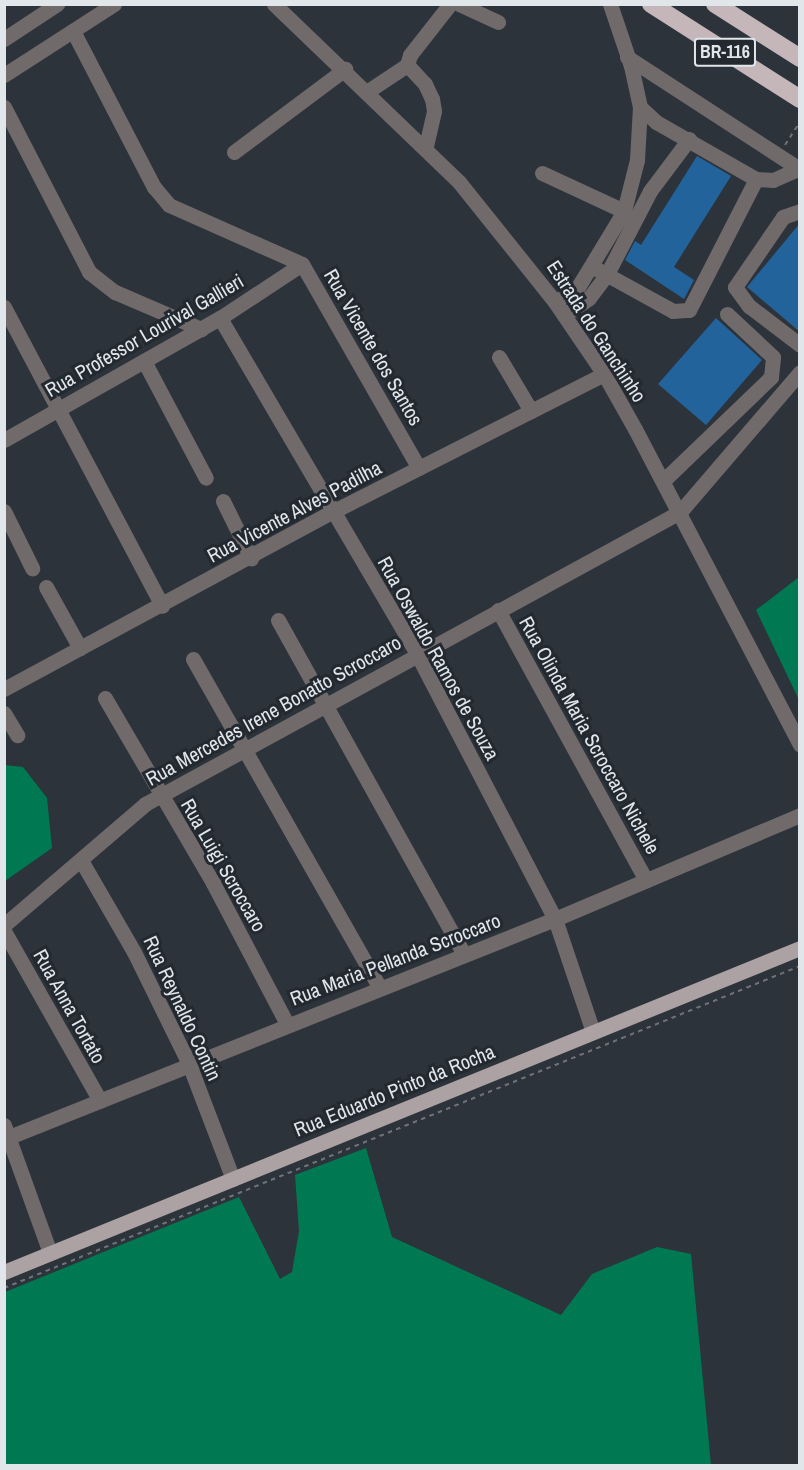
<!DOCTYPE html>
<style>
body{margin:0}
#map{position:relative;width:804px;height:1470px;overflow:hidden;background:#2c333a;font-family:"Archivo Narrow",sans-serif}
div>[style]{position:absolute}
.forest>*{inset:0;background:#007952}
.building>*{inset:0;background:#23639c}
.path>*{height:2px;margin-top:-1px;transform-origin:0;background:repeating-linear-gradient(90deg,#6c7278 0 4.5px,transparent 0 9px)}
.minor>*{height:15px;margin:-7.5px;padding:0 7.5px;transform-origin:7.5px;border-radius:7.5px;background:#706a6b}
.major>*{height:15px;margin:-7.5px;padding:0 7.5px;transform-origin:7.5px;border-radius:7.5px;background:#aca1a3}
.highway>*{height:18px;margin:-9px;padding:0 9px;transform-origin:9px;border-radius:9px;background:#c4b6b9}
span{translate:-50% -50%;white-space:nowrap;text-align:center;line-height:1.15;-webkit-text-stroke:6px #232930;paint-order:stroke}
.shield-label span{padding:2px 4px;background:#232930;border:2px solid;border-radius:4px;-webkit-text-stroke-width:0}
.shield-label{font-size:18px;color:#e1e6eb;font-weight:700}
.street-label{font-size:20px;color:#e1e6eb}
.frame{position:absolute;inset:0;border:6px solid #e1e6eb;pointer-events:none}
</style>
<div id="map">
<div class="forest">
<div style="clip-path:polygon(799px 577px,799px 700px,756px 610px)"></div>
<div style="clip-path:polygon(5px 765px,23px 767px,47px 798px,52px 848px,5px 881px)"></div>
<div style="clip-path:polygon(366px 1148px,392px 1237px,561px 1315px,592px 1274px,657px 1247px,691px 1254px,711px 1465px,5px 1465px,5px 1292px,239px 1197px,280px 1279px,292px 1272px,299px 1231px,295px 1175px)"></div>
</div>
<div class="building">
<div style="clip-path:polygon(697px 156px,731px 176px,674px 267px,694px 280px,684px 299px,625px 260px,635px 241px,641px 245px)"></div>
<div style="clip-path:polygon(800px 223px,800px 332px,747px 287px)"></div>
<div style="clip-path:polygon(716px 318px,762px 360px,706px 425px,658px 384px)"></div>
</div>
<div class="path">
<div style="left:785px;top:145px;width:27px;rotate:-57deg"></div>
<div style="left:4px;top:1288px;width:859px;rotate:-22.02deg"></div>
</div>
<div class="minor">
<div style="left:274px;top:4px;width:257px;rotate:43.9deg"></div>
<div style="left:459px;top:182px;width:154px;rotate:51.3deg"></div>
<div style="left:555px;top:302px;width:87px;rotate:55.8deg"></div>
<div style="left:604px;top:374px;width:63px;rotate:60.6deg"></div>
<div style="left:635px;top:429px;width:356px;rotate:62.4deg"></div>
<div style="left:459px;top:4px;width:43px;rotate:24.8deg"></div>
<div style="left:610px;top:4px;width:65px;rotate:71.3deg"></div>
<div style="left:631px;top:66px;width:42px;rotate:77.6deg"></div>
<div style="left:640px;top:107px;width:22px;rotate:43deg"></div>
<div style="left:656px;top:122px;width:115px;rotate:29.7deg"></div>
<div style="left:756px;top:179px;width:17px;rotate:3deg"></div>
<div style="left:773px;top:180px;width:30px;rotate:-24deg"></div>
<div style="left:73px;top:31px;width:176px;rotate:62.6deg"></div>
<div style="left:154px;top:187px;width:23px;rotate:50deg"></div>
<div style="left:169px;top:205px;width:145px;rotate:23.9deg"></div>
<div style="left:302px;top:264px;width:235px;rotate:60.2deg"></div>
<div style="left:4px;top:39px;width:64px;rotate:-33.4deg"></div>
<div style="left:627px;top:57px;width:204px;rotate:33deg"></div>
<div style="left:4px;top:75px;width:131px;rotate:-32.8deg"></div>
<div style="left:368px;top:91px;width:47px;rotate:-33.7deg"></div>
<div style="left:4px;top:107px;width:186px;rotate:62.7deg"></div>
<div style="left:89px;top:272px;width:33px;rotate:38deg"></div>
<div style="left:115px;top:292px;width:94px;rotate:23.3deg"></div>
<div style="left:426px;top:146px;width:36px;rotate:-77deg"></div>
<div style="left:434px;top:111px;width:12px;rotate:-99deg"></div>
<div style="left:432px;top:99px;width:17px;rotate:-115deg"></div>
<div style="left:425px;top:84px;width:26px;rotate:-133deg"></div>
<div style="left:407px;top:65px;width:10px;rotate:-73deg"></div>
<div style="left:410px;top:55px;width:65px;rotate:-51.9deg"></div>
<div style="left:234px;top:152px;width:139px;rotate:-36.8deg"></div>
<div style="left:542px;top:173px;width:90px;rotate:24.9deg"></div>
<div style="left:800px;top:211px;width:18px;rotate:161deg"></div>
<div style="left:783px;top:217px;width:85px;rotate:124.4deg"></div>
<div style="left:735px;top:287px;width:24px;rotate:54deg"></div>
<div style="left:749px;top:306px;width:64px;rotate:37.4deg"></div>
<div style="left:593px;top:267px;width:91px;rotate:28.8deg"></div>
<div style="left:673px;top:311px;width:16px;rotate:-4deg"></div>
<div style="left:689px;top:310px;width:147px;rotate:-62.9deg"></div>
<div style="left:555px;top:302px;width:27px;rotate:-33deg"></div>
<div style="left:578px;top:287px;width:89px;rotate:-58.8deg"></div>
<div style="left:624px;top:211px;width:53px;rotate:-75.7deg"></div>
<div style="left:637px;top:160px;width:53px;rotate:-86.8deg"></div>
<div style="left:4px;top:307px;width:338px;rotate:62.1deg"></div>
<div style="left:564px;top:315px;width:30px;rotate:-34deg"></div>
<div style="left:589px;top:298px;width:30px;rotate:-53deg"></div>
<div style="left:607px;top:274px;width:93px;rotate:-62.6deg"></div>
<div style="left:650px;top:191px;width:65px;rotate:-53.1deg"></div>
<div style="left:220px;top:318px;width:389px;rotate:59.6deg"></div>
<div style="left:417px;top:654px;width:299px;rotate:62.5deg"></div>
<div style="left:555px;top:919px;width:119px;rotate:71.4deg"></div>
<div style="left:499px;top:357px;width:63px;rotate:59.3deg"></div>
<div style="left:144px;top:361px;width:132px;rotate:62.1deg"></div>
<div style="left:4px;top:440px;width:248px;rotate:-29.5deg"></div>
<div style="left:220px;top:318px;width:98px;rotate:-33.4deg"></div>
<div style="left:663px;top:481px;width:150px;rotate:-43.9deg"></div>
<div style="left:771px;top:377px;width:20px;rotate:-84deg"></div>
<div style="left:773px;top:357px;width:63px;rotate:-136.9deg"></div>
<div style="left:223px;top:501px;width:64px;rotate:63.8deg"></div>
<div style="left:4px;top:511px;width:64px;rotate:63.8deg"></div>
<div style="left:46px;top:587px;width:70px;rotate:60.9deg"></div>
<div style="left:498px;top:610px;width:308px;rotate:61.3deg"></div>
<div style="left:278px;top:620px;width:382px;rotate:60.9deg"></div>
<div style="left:193px;top:659px;width:377px;rotate:60.4deg"></div>
<div style="left:4px;top:689px;width:373px;rotate:-28.4deg"></div>
<div style="left:332px;top:512px;width:305px;rotate:-26.9deg"></div>
<div style="left:105px;top:698px;width:214px;rotate:59.7deg"></div>
<div style="left:213px;top:883px;width:159px;rotate:62.3deg"></div>
<div style="left:4px;top:713px;width:26px;rotate:59deg"></div>
<div style="left:82px;top:862px;width:104px;rotate:60deg"></div>
<div style="left:134px;top:952px;width:125px;rotate:63.8deg"></div>
<div style="left:189px;top:1064px;width:123px;rotate:69.1deg"></div>
<div style="left:4px;top:925px;width:186px;rotate:-40.6deg"></div>
<div style="left:145px;top:804px;width:609px;rotate:-28.63deg"></div>
<div style="left:680px;top:512px;width:184px;rotate:-49.4deg"></div>
<div style="left:4px;top:931px;width:195px;rotate:60.5deg"></div>
<div style="left:4px;top:1125px;width:136px;rotate:70.2deg"></div>
<div style="left:4px;top:1139px;width:593px;rotate:-21.77deg"></div>
<div style="left:555px;top:919px;width:266px;rotate:-23deg"></div>
</div>
<div class="major">
<div style="left:4px;top:1272px;width:859px;rotate:-22.15deg"></div>
</div>
<div class="highway">
<div style="left:651px;top:4px;width:177px;rotate:32.5deg"></div>
<div style="left:715px;top:4px;width:101px;rotate:32.4deg"></div>
</div>
<div class="shield-label">
<span style="left:725px;top:52px">BR-116</span>
</div>
<div class="street-label">
<span style="left:597px;top:331px;rotate:57deg">Estrada do Ganchinho</span>
<span style="left:144px;top:335px;rotate:-30deg">Rua Professor Lourival Gallieri</span>
<span style="left:374px;top:347px;rotate:60deg">Rua Vicente dos Santos</span>
<span style="left:294px;top:511px;rotate:-28deg">Rua Vicente Alves Padilha</span>
<span style="left:439px;top:658px;rotate:61deg">Rua Oswaldo Ramos de Souza</span>
<span style="left:273px;top:710px;rotate:-29deg">Rua Mercedes Irene Bonatto Scroccaro</span>
<span style="left:590px;top:735px;rotate:61deg">Rua Olinda Maria Scroccaro Nichele</span>
<span style="left:224px;top:865px;rotate:60deg">Rua Luigi Scroccaro</span>
<span style="left:395px;top:959px;rotate:-21deg">Rua Maria Pellanda Scroccaro</span>
<span style="left:70px;top:1006px;rotate:61deg">Rua Anna Tortato</span>
<span style="left:183px;top:1008px;rotate:65deg">Rua Reynaldo Contin</span>
<span style="left:394px;top:1090px;rotate:-22deg">Rua Eduardo Pinto da Rocha</span>
</div>
<div class="frame"></div>
</div>
